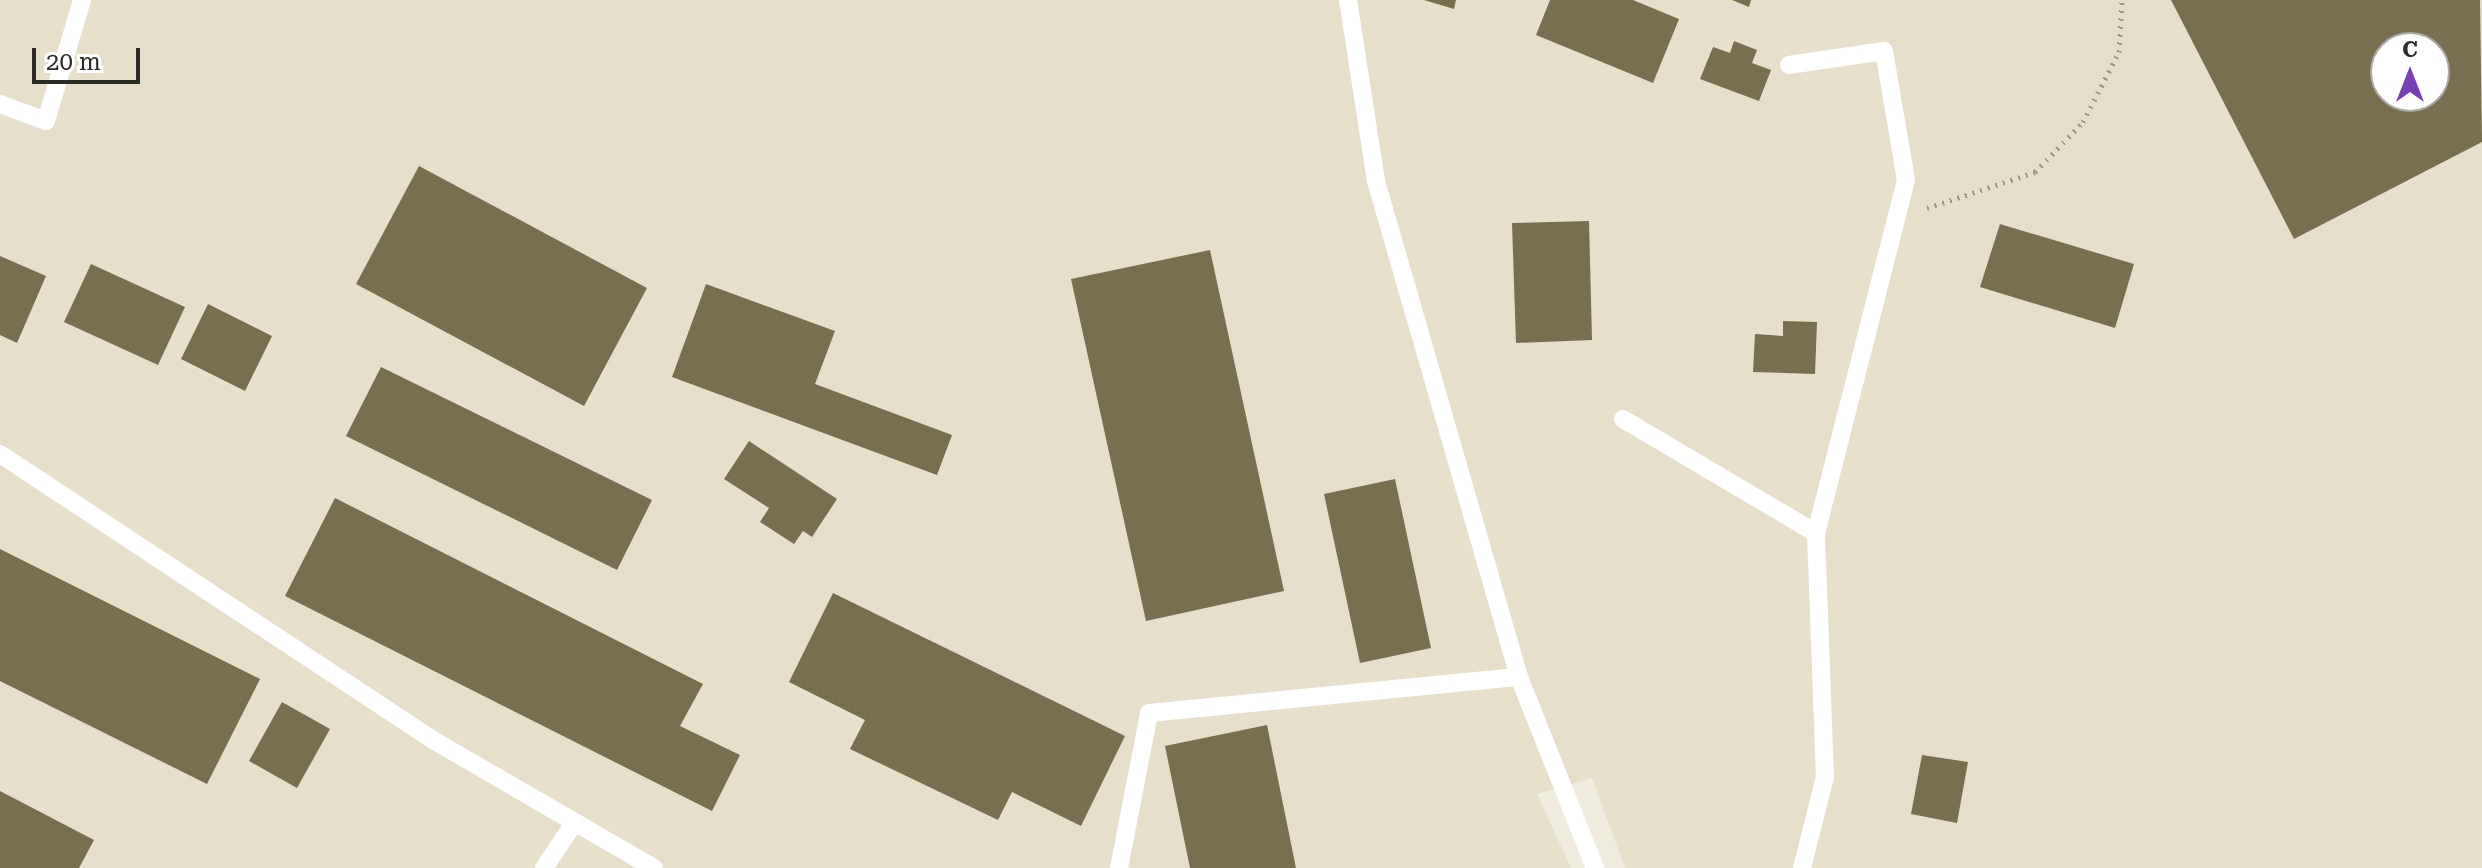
<!DOCTYPE html>
<meta charset="utf-8">
<style>
body{margin:0}
#map{position:relative;width:2482px;height:868px;overflow:hidden;background:#efebdd;font-family:"Roboto Serif",serif}
div>[style]{position:absolute}
.built>*{inset:0;background:#e6dfca}
.building>*{inset:0;background:#786e50}
.path>*{height:5px;margin-top:-2.5px;transform-origin:0;background:repeating-linear-gradient(90deg,#9a978d 0 2px,transparent 0 8px)}
.service>*{height:18px;margin:-9px;padding:0 9px;transform-origin:9px;border-radius:9px;background:#fff}
span{translate:-50% -50%;white-space:nowrap;text-align:center;line-height:1.15;-webkit-text-stroke:8px #fff;paint-order:stroke}
.north{position:absolute;left:2370px;top:32px;width:80px;height:80px;box-sizing:border-box;background:#fff;border:2px solid #abaaa8;border-radius:50%;rotate:0deg;font-size:22px;font-weight:700;line-height:32px;text-align:center;color:#2c2b25}
.north::after{content:'';display:block;margin:auto;width:28px;height:36px;background:#783fb6;clip-path:polygon(50% 0,100% 100%,50% 72%,0 100%)}
.scale{position:absolute;left:32px;top:48px;width:108px;height:36px;box-sizing:border-box;border:4px solid #2c2b25;border-top:0;padding-left:10px;font-size:24px;line-height:28px;white-space:nowrap;color:#2c2b25;-webkit-text-stroke:6px #fff;paint-order:stroke}
</style>
<div id="map">
<div class="built">
<div style="clip-path:polygon(evenodd,0 0,2482px 0,2482px 868px,1625px 868px,1592px 778px,1537px 794px,1571px 868px,0 868px,0 0,2386px 48px,2434px 48px,2434px 96px,2386px 96px,2386px 48px)"></div>
</div>
<div class="building">
<div style="clip-path:polygon(1424px 0,1456px 0,1454px 9px)"></div>
<div style="clip-path:polygon(1550px 0,1633px 0,1679px 19px,1653px 83px,1536px 35px)"></div>
<div style="clip-path:polygon(1732px 0,1751px 0,1749px 7px)"></div>
<div style="clip-path:polygon(evenodd,2171px 0,2480px 0,2482px 142px,2294px 239px,2171px 0,2386px 48px,2434px 48px,2434px 96px,2386px 96px,2386px 48px)"></div>
<div style="clip-path:polygon(1734px 41px,1757px 50px,1752px 63px,1771px 70px,1759px 101px,1700px 79px,1713px 47px,1730px 53px)"></div>
<div style="clip-path:polygon(419px 166px,647px 288px,584px 406px,356px 284px)"></div>
<div style="clip-path:polygon(1589px 221px,1592px 340px,1516px 343px,1512px 223px)"></div>
<div style="clip-path:polygon(2000px 224px,2134px 264px,2115px 328px,1980px 287px)"></div>
<div style="clip-path:polygon(1210px 250px,1284px 591px,1146px 621px,1071px 279px)"></div>
<div style="clip-path:polygon(0 256px,46px 276px,17px 343px,0 335px)"></div>
<div style="clip-path:polygon(91px 264px,185px 307px,158px 365px,64px 322px)"></div>
<div style="clip-path:polygon(706px 284px,835px 331px,815px 384px,952px 435px,937px 475px,672px 377px)"></div>
<div style="clip-path:polygon(208px 304px,272px 336px,245px 391px,181px 359px)"></div>
<div style="clip-path:polygon(1783px 321px,1817px 322px,1815px 374px,1753px 372px,1755px 334px,1783px 336px)"></div>
<div style="clip-path:polygon(381px 367px,652px 500px,617px 570px,346px 436px)"></div>
<div style="clip-path:polygon(749px 441px,837px 499px,812px 537px,803px 531px,794px 544px,760px 522px,769px 508px,724px 479px)"></div>
<div style="clip-path:polygon(1395px 479px,1431px 648px,1360px 663px,1324px 494px)"></div>
<div style="clip-path:polygon(335px 498px,703px 684px,680px 726px,740px 755px,712px 811px,285px 596px)"></div>
<div style="clip-path:polygon(0 549px,260px 679px,207px 784px,0 681px)"></div>
<div style="clip-path:polygon(833px 593px,1125px 736px,1081px 826px,1012px 792px,998px 820px,850px 749px,865px 720px,789px 682px)"></div>
<div style="clip-path:polygon(282px 702px,330px 729px,297px 788px,249px 761px)"></div>
<div style="clip-path:polygon(1267px 725px,1296px 868px,1190px 868px,1165px 746px)"></div>
<div style="clip-path:polygon(1922px 755px,1968px 762px,1957px 823px,1911px 814px)"></div>
<div style="clip-path:polygon(0 791px,94px 840px,79px 868px,0 868px)"></div>
</div>
<div class="path">
<div style="left:1927px;top:208px;width:114px;rotate:-18.4deg"></div>
<div style="left:2035px;top:172px;width:69px;rotate:-46.2deg"></div>
<div style="left:2083px;top:122px;width:79px;rotate:-62.8deg"></div>
<div style="left:2119px;top:52px;width:52px;rotate:-86.7deg"></div>
</div>
<div class="service">
<div style="left:1348px;top:0;width:183px;rotate:81.2deg"></div>
<div style="left:1376px;top:181px;width:516px;rotate:73.92deg"></div>
<div style="left:1519px;top:677px;width:206px;rotate:68.3deg"></div>
<div style="left:1789px;top:65px;width:96px;rotate:-8.4deg"></div>
<div style="left:1884px;top:51px;width:131px;rotate:80.3deg"></div>
<div style="left:1906px;top:180px;width:364px;rotate:104.3deg"></div>
<div style="left:0;top:104px;width:49px;rotate:20.3deg"></div>
<div style="left:46px;top:121px;width:126px;rotate:-73.4deg"></div>
<div style="left:1623px;top:419px;width:224px;rotate:30.6deg"></div>
<div style="left:1816px;top:533px;width:244px;rotate:87.9deg"></div>
<div style="left:1825px;top:777px;width:94px;rotate:104.2deg"></div>
<div style="left:0;top:454px;width:519px;rotate:33.45deg"></div>
<div style="left:433px;top:740px;width:255px;rotate:30.1deg"></div>
<div style="left:544px;top:868px;width:55px;rotate:-56deg"></div>
<div style="left:1119px;top:868px;width:158px;rotate:-79deg"></div>
<div style="left:1149px;top:713px;width:372px;rotate:-5.6deg"></div>
</div>
<div class="north">С</div>
<div class="scale">20 m</div>
</div>
